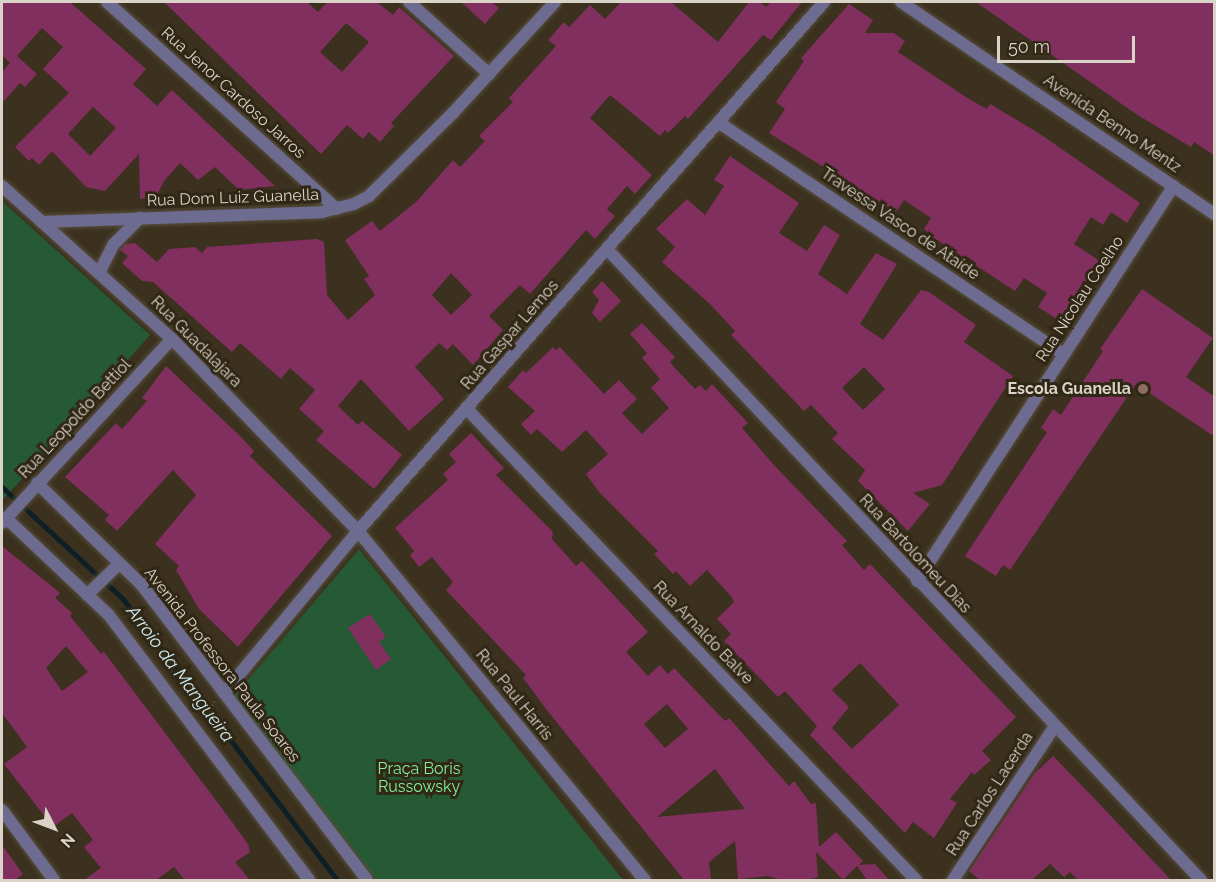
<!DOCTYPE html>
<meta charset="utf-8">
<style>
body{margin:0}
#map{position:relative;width:1216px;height:882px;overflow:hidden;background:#3b311e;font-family:Raleway,sans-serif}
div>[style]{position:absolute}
.green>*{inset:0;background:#255a34}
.stream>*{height:5px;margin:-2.5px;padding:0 2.5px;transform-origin:2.5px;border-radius:2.5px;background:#0e2025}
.building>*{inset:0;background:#812f5e}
.path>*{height:3px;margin-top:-1.5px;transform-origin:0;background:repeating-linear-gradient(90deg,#928a7b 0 3px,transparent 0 6px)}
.roads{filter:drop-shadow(0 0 2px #574e3d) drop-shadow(0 0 2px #574e3d)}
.minor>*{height:12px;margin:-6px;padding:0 6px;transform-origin:6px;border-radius:6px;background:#6d6b8f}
.tertiary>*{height:12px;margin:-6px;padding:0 6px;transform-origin:6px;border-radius:6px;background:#6d6b8f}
.dots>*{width:16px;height:16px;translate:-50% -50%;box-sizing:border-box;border:3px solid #312715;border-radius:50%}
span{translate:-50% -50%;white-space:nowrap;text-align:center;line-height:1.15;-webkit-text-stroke:6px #312715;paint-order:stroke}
.street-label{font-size:16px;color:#d9d3c8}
.poi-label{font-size:16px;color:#d9d3c8;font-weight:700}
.right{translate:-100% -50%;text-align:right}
.park-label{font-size:16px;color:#7fef9c}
.water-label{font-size:18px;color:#ceeaf2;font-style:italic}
.frame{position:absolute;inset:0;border:3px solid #d9d3c8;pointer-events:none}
.north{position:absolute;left:24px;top:798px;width:60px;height:60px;-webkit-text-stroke:4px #312715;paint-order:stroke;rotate:132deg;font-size:16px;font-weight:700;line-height:24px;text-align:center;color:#d9d3c8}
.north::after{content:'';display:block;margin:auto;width:21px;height:27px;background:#d9d3c8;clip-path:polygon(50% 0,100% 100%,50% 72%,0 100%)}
.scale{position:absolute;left:997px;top:36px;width:138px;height:27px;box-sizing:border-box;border:3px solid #d9d3c8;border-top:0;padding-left:8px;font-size:18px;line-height:21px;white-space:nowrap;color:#d9d3c8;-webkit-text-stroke:4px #312715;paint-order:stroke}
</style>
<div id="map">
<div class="green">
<div style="clip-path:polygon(2px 201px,150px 335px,2px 501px)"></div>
<div style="clip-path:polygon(359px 549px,623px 880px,376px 880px,234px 696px)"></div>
</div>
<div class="stream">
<div style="left:2px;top:487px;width:165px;rotate:42.8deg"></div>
<div style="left:123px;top:599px;width:353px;rotate:52.7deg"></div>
</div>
<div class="building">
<div style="clip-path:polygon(evenodd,2px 2px,70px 2px,146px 69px,133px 84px,157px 106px,172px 90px,275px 186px,239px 190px,215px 167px,198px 180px,180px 163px,164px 181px,156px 197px,140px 199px,139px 154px,105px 191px,86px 187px,52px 151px,39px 165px,32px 158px,29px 161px,15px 147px,69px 93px,43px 69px,63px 47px,42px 28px,17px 56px,37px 74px,25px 87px,20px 83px,2px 103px,2px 72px,10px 63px,2px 55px,2px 2px,93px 107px,116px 128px,90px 156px,68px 134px,93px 107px)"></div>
<div style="clip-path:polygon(evenodd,164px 2px,307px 2px,318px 12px,327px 2px,377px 2px,393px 15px,399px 7px,454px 56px,391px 123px,394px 126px,380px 142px,369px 132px,363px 139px,347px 125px,321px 154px,164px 2px,346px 23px,369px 42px,342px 72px,320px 52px,346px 23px)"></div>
<div style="clip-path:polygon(461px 2px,492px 2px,499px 8px,485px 24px)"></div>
<div style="clip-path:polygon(evenodd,621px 2px,671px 2px,718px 42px,749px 2px,760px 2px,766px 7px,771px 2px,802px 2px,771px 40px,763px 35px,688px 119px,685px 116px,668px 133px,665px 130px,660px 136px,610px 95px,590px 118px,652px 175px,635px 194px,627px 186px,607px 209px,615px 216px,595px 239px,586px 230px,530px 294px,520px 285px,489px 316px,503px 330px,473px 365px,453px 344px,447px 350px,439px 343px,415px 367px,444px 399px,409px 431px,361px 379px,338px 406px,358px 425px,362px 421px,402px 455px,374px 489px,316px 440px,324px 431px,299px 409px,315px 390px,290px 368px,281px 379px,240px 343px,232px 352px,153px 282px,142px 281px,122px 263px,128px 256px,120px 250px,125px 244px,135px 243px,157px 262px,169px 249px,195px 247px,202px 253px,207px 247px,317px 239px,324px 242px,327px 295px,348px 320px,375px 295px,364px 279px,369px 276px,345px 240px,372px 221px,380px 231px,417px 201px,453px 160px,460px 167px,485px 141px,479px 136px,513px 102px,509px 98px,556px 46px,548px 40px,564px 22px,569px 27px,590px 5px,605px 19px,621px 2px,451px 273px,472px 295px,451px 315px,432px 295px,451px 273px)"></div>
<div style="clip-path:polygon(976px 2px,1215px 2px,1215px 156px,1194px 142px,1191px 147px,1136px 114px)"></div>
<div style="clip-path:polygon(849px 4px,873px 20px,865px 33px,894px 33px,905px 41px,898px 52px,969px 99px,987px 109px,990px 104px,1040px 134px,1140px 203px,1127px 223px,1111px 212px,1103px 225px,1091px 217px,1074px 244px,1100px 261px,1060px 321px,1038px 307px,1047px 293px,1024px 278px,1015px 291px,934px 238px,924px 229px,931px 218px,904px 200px,896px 212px,769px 133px,785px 109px,776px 102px,804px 61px,801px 58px)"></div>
<div style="clip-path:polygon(evenodd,730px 156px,799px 203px,779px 233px,807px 251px,824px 225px,840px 235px,818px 274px,847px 294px,876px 253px,897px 264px,860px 324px,883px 340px,921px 290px,929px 292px,976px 325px,964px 342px,1013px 376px,942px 485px,913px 493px,930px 504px,908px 531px,858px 481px,865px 470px,832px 439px,838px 433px,811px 405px,804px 411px,731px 335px,735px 331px,710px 304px,662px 262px,675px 247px,656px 229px,687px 199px,705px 215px,724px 186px,714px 180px,730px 156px,864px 367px,885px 389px,863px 410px,842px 388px,864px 367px)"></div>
<div style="clip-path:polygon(602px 281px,621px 301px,600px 322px,592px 313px,599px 300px,592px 292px)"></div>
<div style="clip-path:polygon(1142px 289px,1213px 338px,1186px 377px,1215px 397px,1215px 437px,1136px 384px,1010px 570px,1003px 565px,996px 576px,965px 556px,1047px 432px,1041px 428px,1053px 409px,1061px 415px,1103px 351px,1100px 349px)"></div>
<div style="clip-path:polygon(evenodd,642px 323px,675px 357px,670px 362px,673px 366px,695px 389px,700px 385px,706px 391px,712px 384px,748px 423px,742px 428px,773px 464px,847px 541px,842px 545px,864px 570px,870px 564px,1016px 717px,982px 751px,991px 760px,974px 775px,972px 772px,950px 799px,957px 803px,934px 838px,913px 822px,905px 833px,810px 735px,817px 726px,785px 691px,778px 697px,724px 641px,731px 634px,717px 619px,734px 602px,731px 596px,707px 570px,690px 586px,676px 571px,673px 574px,654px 554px,658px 551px,599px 492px,586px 474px,608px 454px,586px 430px,562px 452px,537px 429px,531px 435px,521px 424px,535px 411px,508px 387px,523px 370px,526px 373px,553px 347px,556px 350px,560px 347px,604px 394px,619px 380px,637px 399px,622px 413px,642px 434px,669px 408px,651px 388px,660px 379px,642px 358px,647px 353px,630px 334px,642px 323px,860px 663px,899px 705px,852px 749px,832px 728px,849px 707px,832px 690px,860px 663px)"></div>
<div style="clip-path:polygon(166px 366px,240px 436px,254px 451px,250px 456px,332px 536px,238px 647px,199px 609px,176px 570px,179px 566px,155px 544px,196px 495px,173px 470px,117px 531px,105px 520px,109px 515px,65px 477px,116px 423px,122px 429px,147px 401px,142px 398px)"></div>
<div style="clip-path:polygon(evenodd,471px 433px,504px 468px,496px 475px,553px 532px,552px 539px,576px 566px,582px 561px,648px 632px,626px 652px,648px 676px,660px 665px,668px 674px,674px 668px,725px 721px,729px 718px,789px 786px,794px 781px,811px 804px,816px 803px,819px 847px,836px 832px,863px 861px,859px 865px,875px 864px,889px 880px,867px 880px,857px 866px,843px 880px,816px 852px,818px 877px,807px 880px,781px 880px,768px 876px,738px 879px,735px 841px,709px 862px,711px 880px,684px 880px,546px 709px,523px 678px,526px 675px,446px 590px,453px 582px,432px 557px,419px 567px,410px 555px,414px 551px,395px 528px,448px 480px,443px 474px,456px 462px,449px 454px,471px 433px,667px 704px,688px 729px,665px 748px,644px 724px,667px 704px,471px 433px,715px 769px,745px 809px,657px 817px,715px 769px)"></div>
<div style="clip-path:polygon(evenodd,2px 546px,60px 593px,55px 598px,72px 613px,70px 616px,101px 654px,104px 652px,221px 807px,248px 844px,250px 852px,235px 862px,250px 880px,185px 880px,174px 867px,156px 880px,84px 880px,101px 868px,84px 847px,93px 840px,72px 813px,53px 827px,4px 764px,27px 747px,2px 713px,2px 546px,66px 646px,88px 672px,62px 691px,46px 668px,66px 646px)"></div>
<div style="clip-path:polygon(370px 614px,386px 637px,379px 642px,391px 659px,376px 670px,348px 628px)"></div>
<div style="clip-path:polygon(1053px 756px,1094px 798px,1171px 880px,1078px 880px,1070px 872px,1064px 877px,1050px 864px,1032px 880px,980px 880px,969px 871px,1034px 774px)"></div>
<div style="clip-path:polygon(2px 845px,23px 874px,15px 880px,2px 880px)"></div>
</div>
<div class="path">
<div style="left:202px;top:715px;width:18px;rotate:-47deg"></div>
</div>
<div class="roads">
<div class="minor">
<div style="left:107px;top:2px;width:309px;rotate:42deg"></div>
<div style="left:409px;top:2px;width:108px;rotate:42deg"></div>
<div style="left:718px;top:122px;width:416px;rotate:33.9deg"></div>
<div style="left:607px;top:249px;width:867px;rotate:46.73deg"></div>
<div style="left:467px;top:409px;width:651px;rotate:46.37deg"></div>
<div style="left:917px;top:581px;width:471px;rotate:-57deg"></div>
<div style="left:224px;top:693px;width:210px;rotate:-50.4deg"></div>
<div style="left:358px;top:531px;width:705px;rotate:-48.62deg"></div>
<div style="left:2px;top:810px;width:87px;rotate:53.4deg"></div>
<div style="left:953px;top:880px;width:185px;rotate:-56.5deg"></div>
</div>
<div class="tertiary">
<div style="left:901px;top:2px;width:378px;rotate:34.1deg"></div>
<div style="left:2px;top:186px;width:229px;rotate:42deg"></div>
<div style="left:172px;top:339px;width:267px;rotate:45.9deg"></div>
<div style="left:358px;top:531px;width:452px;rotate:50.6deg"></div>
<div style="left:42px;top:222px;width:280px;rotate:-2deg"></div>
<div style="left:322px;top:212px;width:33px;rotate:-14deg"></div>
<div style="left:354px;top:204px;width:17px;rotate:-28deg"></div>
<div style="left:369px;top:196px;width:117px;rotate:-44.7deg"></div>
<div style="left:452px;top:114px;width:152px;rotate:-47.4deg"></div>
<div style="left:99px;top:273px;width:33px;rotate:-63deg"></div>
<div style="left:114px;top:244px;width:37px;rotate:-45deg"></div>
<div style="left:37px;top:483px;width:145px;rotate:44.2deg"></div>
<div style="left:141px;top:584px;width:372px;rotate:52.6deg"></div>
<div style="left:6px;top:518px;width:140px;rotate:43.3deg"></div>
<div style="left:108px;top:614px;width:333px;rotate:52.9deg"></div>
<div style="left:2px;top:523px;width:251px;rotate:-47.3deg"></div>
<div style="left:87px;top:595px;width:45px;rotate:-44.1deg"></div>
</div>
</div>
<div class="dots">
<div style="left:1143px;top:389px;background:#8d6e63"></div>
</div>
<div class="street-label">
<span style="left:233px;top:93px;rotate:42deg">Rua Jenor Cardoso Jarros</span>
<span style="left:1112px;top:124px;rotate:34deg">Avenida Benno Mentz</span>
<span style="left:233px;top:198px;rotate:-2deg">Rua Dom Luiz Guanella</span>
<span style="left:900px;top:224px;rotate:34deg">Travessa Vasco de Ataíde</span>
<span style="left:1080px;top:299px;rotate:-57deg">Rua Nicolau Coelho</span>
<span style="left:510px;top:335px;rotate:-49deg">Rua Gaspar Lemos</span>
<span style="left:196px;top:342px;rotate:45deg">Rua Guadalajara</span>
<span style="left:75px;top:419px;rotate:-47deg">Rua Leopoldo Bettiol</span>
<span style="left:915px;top:554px;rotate:47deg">Rua Bartolomeu Dias</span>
<span style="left:703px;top:633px;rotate:46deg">Rua Arnaldo Balve</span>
<span style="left:222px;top:665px;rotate:52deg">Avenida Professora Paula Soares</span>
<span style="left:514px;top:695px;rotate:51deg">Rua Paul Harris</span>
<span style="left:990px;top:794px;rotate:-57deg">Rua Carlos Lacerda</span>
</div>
<div class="poi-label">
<span class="right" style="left:1131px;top:389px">Escola Guanella</span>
</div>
<div class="park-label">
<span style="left:419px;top:778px">Praça Boris<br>Russowsky</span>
</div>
<div class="water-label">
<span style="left:180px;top:674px;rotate:53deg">Arroio da Mangueira</span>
</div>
<div class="frame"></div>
<div class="north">N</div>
<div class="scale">50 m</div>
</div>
